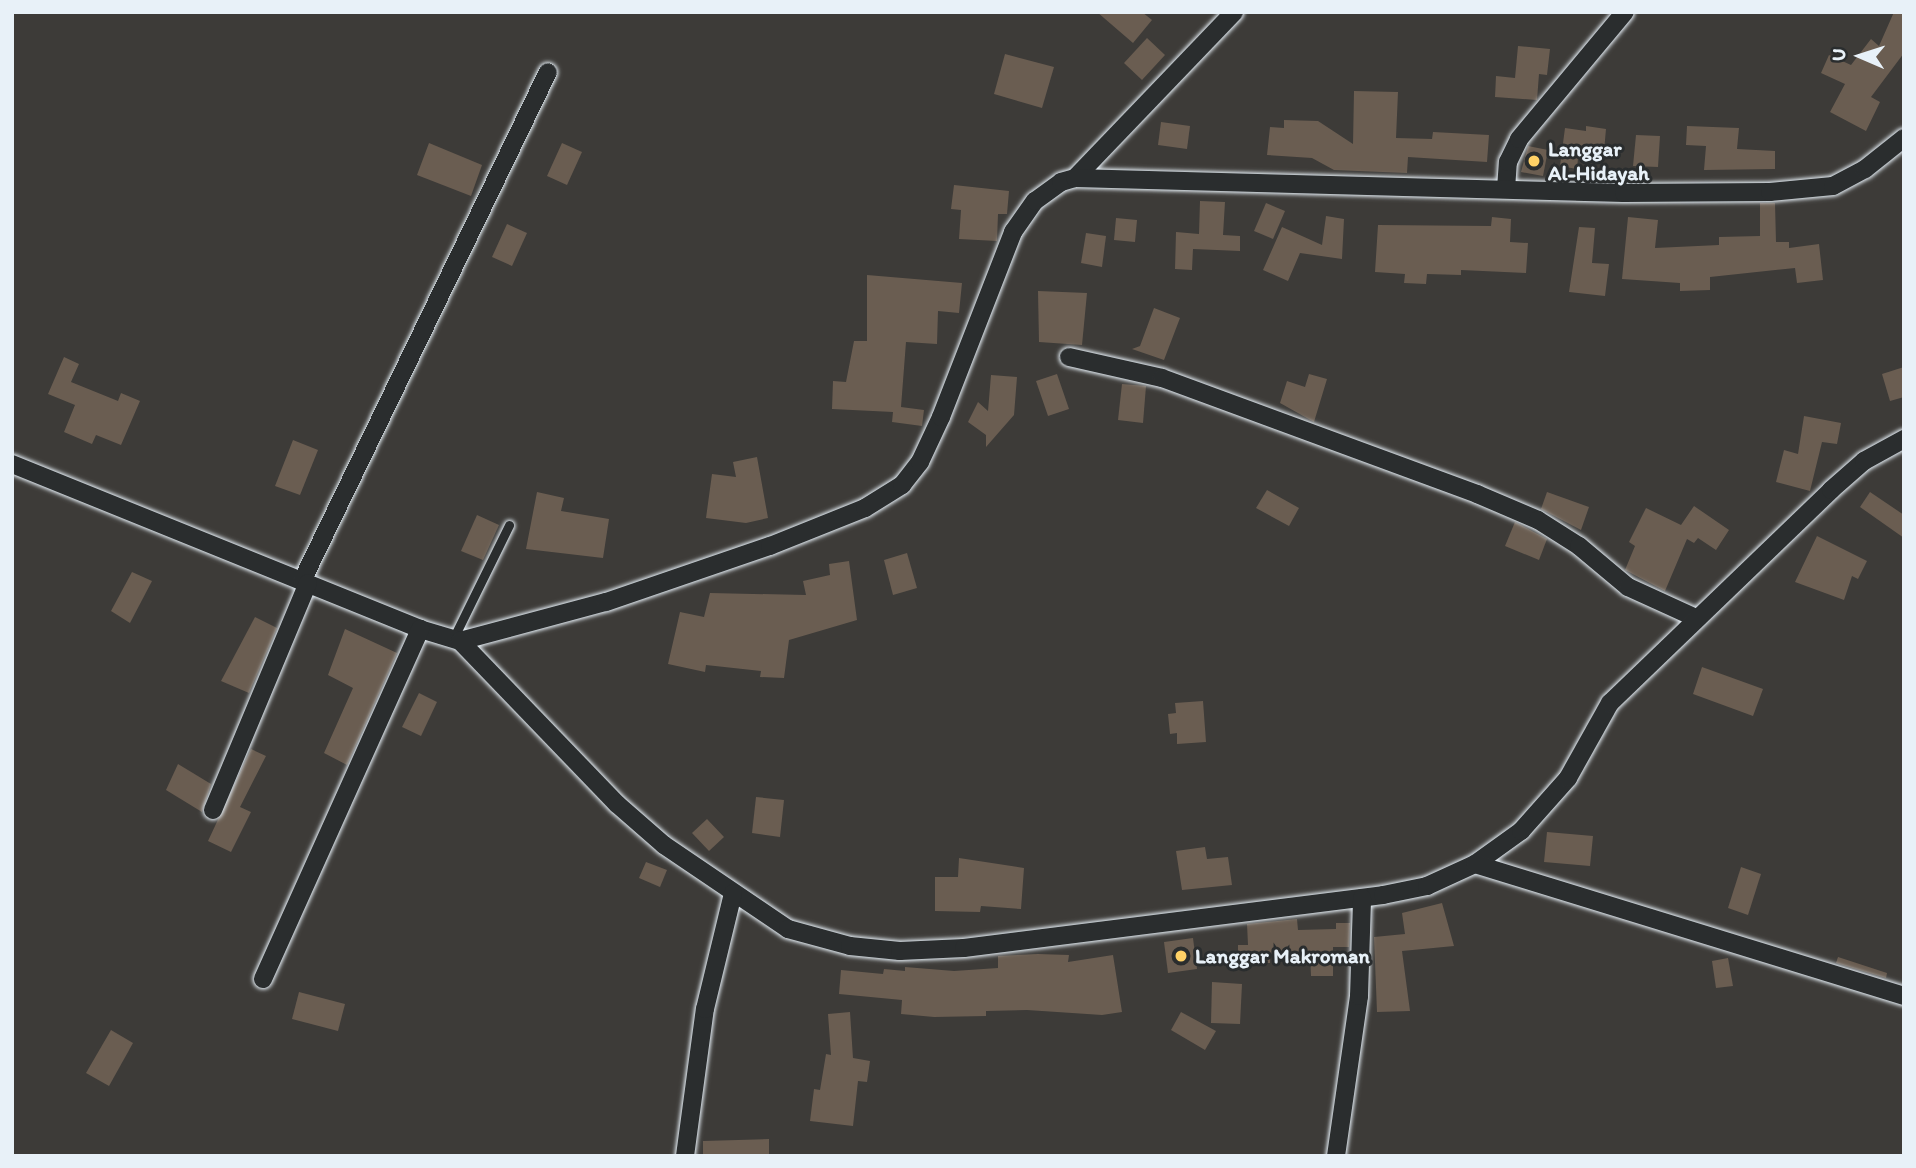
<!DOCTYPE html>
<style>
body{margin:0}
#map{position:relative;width:1916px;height:1168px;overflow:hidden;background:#3d3b38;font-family:Itim,sans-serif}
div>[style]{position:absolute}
.building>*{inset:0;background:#6a5d51}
.roads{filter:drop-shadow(0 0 2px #e8f1f8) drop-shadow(0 0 2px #e8f1f8)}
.lane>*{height:9px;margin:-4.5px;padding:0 4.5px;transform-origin:4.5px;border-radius:4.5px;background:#2a2d2e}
.street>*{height:18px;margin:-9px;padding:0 9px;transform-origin:9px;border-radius:9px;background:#2a2d2e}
.dots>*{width:19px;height:19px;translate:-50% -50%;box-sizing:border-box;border:4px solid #2a2d2e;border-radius:50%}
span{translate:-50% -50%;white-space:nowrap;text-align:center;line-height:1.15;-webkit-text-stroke:6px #2a2d2e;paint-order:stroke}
.poi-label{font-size:21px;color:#e8f1f8;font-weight:700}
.left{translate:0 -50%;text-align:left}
.frame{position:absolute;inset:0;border:14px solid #e8f1f8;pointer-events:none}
.north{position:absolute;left:1825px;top:21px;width:70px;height:70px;-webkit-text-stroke:5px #2a2d2e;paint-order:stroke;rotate:273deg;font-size:19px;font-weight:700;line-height:28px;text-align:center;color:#e8f1f8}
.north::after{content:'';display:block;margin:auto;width:24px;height:32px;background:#e8f1f8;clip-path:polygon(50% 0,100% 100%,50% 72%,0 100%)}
</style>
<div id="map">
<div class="building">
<div style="clip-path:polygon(1097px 12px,1142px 12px,1152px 20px,1133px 43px)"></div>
<div style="clip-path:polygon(1894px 12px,1904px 12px,1904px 53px,1871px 97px,1880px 102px,1866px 131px,1830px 112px,1845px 84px,1821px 73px,1829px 55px,1851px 65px,1871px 39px,1879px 46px)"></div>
<div style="clip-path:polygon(1147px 38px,1165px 55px,1142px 80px,1124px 63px)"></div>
<div style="clip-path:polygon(1518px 46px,1550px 49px,1547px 75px,1539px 74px,1537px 100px,1495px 97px,1496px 76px,1515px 78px)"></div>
<div style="clip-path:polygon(1005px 54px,1054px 67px,1042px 108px,994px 94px)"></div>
<div style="clip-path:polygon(1354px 91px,1398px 92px,1396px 138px,1432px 139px,1433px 132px,1489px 135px,1487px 162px,1408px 157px,1407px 173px,1334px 170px,1312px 158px,1267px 155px,1270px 127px,1284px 128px,1284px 120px,1318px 121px,1353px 144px)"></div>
<div style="clip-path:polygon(1161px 122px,1190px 126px,1187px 149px,1158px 145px)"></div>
<div style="clip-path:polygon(1586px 126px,1606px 129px,1603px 162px,1578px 158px,1577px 169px,1560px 166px,1565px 128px,1586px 131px)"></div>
<div style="clip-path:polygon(1687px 126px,1739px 128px,1737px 149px,1775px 151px,1775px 169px,1704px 170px,1706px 146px,1686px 145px)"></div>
<div style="clip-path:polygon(1636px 135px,1660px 136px,1658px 167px,1633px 166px)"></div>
<div style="clip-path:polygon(429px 143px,482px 165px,471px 196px,417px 175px)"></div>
<div style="clip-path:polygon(562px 143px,582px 152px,567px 185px,547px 176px)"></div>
<div style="clip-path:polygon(1528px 146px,1548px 150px,1543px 176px,1521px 172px)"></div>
<div style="clip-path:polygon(954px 185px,1009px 191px,1007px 214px,998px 214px,997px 241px,959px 239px,961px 210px,951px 209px)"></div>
<div style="clip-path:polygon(1200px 201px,1225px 202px,1223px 235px,1240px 236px,1240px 251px,1193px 249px,1192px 270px,1175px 269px,1176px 232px,1199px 234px)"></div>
<div style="clip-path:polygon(1266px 203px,1285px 211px,1273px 239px,1254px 231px)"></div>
<div style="clip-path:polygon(1760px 203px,1775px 203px,1776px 242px,1789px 242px,1789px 248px,1819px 244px,1823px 280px,1797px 283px,1795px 268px,1710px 277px,1710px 290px,1680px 291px,1680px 283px,1622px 279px,1628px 217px,1658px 220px,1655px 248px,1719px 245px,1719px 237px,1760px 236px)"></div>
<div style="clip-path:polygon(1326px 216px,1344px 219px,1342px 259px,1300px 253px,1288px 281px,1263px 270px,1282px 227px,1322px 245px)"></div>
<div style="clip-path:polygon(1492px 217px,1511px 219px,1510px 242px,1528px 243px,1526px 273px,1461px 270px,1461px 275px,1427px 274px,1426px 284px,1404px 283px,1405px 274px,1375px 272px,1378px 225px,1491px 226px)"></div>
<div style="clip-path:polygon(1116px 218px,1137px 220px,1135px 242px,1114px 240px)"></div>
<div style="clip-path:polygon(507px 224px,527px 233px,512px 266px,492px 257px)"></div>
<div style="clip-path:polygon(1579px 227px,1595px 228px,1592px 263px,1609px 264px,1605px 296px,1569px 292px)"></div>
<div style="clip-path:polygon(1086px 233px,1106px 236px,1102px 267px,1081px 263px)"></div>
<div style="clip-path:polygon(867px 275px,962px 283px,959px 313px,938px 311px,937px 344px,906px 342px,901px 407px,924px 410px,922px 426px,892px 422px,893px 412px,832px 409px,833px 381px,846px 382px,854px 341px,867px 341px)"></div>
<div style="clip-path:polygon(1038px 291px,1087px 293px,1082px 345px,1039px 342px)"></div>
<div style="clip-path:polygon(1154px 308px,1180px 318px,1164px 360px,1132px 349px,1140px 346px)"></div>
<div style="clip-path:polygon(64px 357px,79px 364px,71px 382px,118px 401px,121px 393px,140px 401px,121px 445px,96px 435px,92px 444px,64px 432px,75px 405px,48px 394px)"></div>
<div style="clip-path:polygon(1904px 367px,1904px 397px,1890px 401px,1882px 374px)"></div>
<div style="clip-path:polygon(1057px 374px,1069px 409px,1048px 416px,1036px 381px)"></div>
<div style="clip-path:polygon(1309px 374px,1327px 379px,1314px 422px,1280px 403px,1287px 381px,1305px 387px)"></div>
<div style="clip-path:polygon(991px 375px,1017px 377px,1014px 415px,986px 447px,986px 435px,968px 422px,978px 402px,988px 411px)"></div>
<div style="clip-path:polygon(1122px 384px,1146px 386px,1143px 423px,1118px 420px)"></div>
<div style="clip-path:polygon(1804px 416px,1841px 423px,1837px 444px,1822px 442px,1810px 491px,1776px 482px,1784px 450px,1798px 454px)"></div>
<div style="clip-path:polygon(293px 440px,318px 450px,300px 495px,275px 486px)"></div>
<div style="clip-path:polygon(757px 457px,768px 518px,746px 523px,706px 518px,712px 474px,736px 477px,733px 462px)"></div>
<div style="clip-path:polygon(1267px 490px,1299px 508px,1289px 526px,1256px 508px)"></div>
<div style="clip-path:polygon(537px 492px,564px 498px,561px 511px,609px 519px,603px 558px,526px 549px)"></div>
<div style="clip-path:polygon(1547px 492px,1589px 507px,1581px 530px,1541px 509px)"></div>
<div style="clip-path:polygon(1870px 492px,1904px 515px,1904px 538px,1860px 507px)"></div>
<div style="clip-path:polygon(1694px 506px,1729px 530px,1716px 550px,1698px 538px,1694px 543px,1687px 539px,1665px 591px,1625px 570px,1635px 546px,1629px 542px,1646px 508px,1681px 525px)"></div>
<div style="clip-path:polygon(477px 515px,499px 525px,483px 560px,461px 551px)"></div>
<div style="clip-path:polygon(1515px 522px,1547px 539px,1539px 560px,1505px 546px)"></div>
<div style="clip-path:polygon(1817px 536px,1867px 561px,1858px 579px,1852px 576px,1844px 600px,1795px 582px)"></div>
<div style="clip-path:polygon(907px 553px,917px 588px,893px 595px,884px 560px)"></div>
<div style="clip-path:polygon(849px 561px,857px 620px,789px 640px,784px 678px,760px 677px,761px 671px,706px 665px,705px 672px,668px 664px,680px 612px,704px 617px,710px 593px,806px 595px,803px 581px,830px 575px,829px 564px)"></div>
<div style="clip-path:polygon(132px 572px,152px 581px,130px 623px,111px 611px)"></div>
<div style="clip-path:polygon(255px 617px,277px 628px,249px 693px,221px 681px)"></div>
<div style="clip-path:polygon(345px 629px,397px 653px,347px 765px,324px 753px,353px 688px,328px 675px)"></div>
<div style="clip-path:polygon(1702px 667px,1763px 689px,1753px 716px,1693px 694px)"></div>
<div style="clip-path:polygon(419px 693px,437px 702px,421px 736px,402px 727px)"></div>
<div style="clip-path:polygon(1203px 701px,1206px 742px,1177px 744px,1177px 733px,1170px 734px,1168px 714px,1176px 713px,1175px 703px)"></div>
<div style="clip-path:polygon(251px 749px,266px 756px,240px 807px,251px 812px,231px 852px,208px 841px)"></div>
<div style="clip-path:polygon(178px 764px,211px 784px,202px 812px,166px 790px)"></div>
<div style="clip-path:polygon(756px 797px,784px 800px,780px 837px,752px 833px)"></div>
<div style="clip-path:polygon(707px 819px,724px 837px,709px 851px,692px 833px)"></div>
<div style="clip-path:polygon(1547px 832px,1593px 836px,1590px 866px,1544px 862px)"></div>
<div style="clip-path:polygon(1205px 847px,1207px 859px,1228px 857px,1232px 885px,1182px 890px,1176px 851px)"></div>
<div style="clip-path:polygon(959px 858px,1024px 868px,1021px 909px,981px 906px,980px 912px,935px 911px,935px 877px,958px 877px)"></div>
<div style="clip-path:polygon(646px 862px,667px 870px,660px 887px,639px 878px)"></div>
<div style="clip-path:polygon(1741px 867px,1761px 874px,1748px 915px,1728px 908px)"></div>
<div style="clip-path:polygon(1442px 903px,1454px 946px,1402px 951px,1410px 1011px,1377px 1012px,1374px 937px,1405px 934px,1402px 913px)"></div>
<div style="clip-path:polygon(1297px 919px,1298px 930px,1336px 929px,1336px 923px,1350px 923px,1349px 947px,1333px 947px,1333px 976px,1311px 976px,1310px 953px,1270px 954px,1270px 963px,1238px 963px,1238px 945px,1248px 945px,1247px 924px)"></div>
<div style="clip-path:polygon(1193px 938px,1197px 969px,1168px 973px,1164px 942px)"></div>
<div style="clip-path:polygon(1038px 954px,1069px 955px,1068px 962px,1113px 955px,1122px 1012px,1102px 1015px,1027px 1010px,986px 1011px,986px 1016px,934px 1017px,901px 1014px,902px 1000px,839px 994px,841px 970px,883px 974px,884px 969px,905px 971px,905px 967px,954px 971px,998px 968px,998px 956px)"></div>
<div style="clip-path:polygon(1838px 957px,1887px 973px,1886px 978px,1836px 963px)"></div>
<div style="clip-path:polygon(1728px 958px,1733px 986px,1716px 988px,1712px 961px)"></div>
<div style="clip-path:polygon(1212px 982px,1242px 984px,1240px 1024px,1211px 1023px)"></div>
<div style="clip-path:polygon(299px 992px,345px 1004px,338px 1031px,292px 1019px)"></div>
<div style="clip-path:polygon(850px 1012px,853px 1058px,870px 1061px,867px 1082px,858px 1081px,853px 1126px,810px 1121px,814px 1089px,820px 1090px,826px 1054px,831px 1055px,828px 1014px)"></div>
<div style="clip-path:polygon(1181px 1012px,1216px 1031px,1205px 1050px,1171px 1030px)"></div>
<div style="clip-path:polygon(111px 1030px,133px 1043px,109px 1086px,86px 1073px)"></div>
<div style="clip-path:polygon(769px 1139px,769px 1156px,703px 1156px,703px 1141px)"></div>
</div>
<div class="roads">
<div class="lane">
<div style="left:453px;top:639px;width:127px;rotate:-63.8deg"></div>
</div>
<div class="street">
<div style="left:1075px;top:178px;width:230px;rotate:-46.2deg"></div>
<div style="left:1506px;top:189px;width:27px;rotate:-86deg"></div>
<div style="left:1508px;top:162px;width:25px;rotate:-64deg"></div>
<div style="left:1519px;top:139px;width:165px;rotate:-50.2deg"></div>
<div style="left:1069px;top:357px;width:95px;rotate:12.7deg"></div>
<div style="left:1162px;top:378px;width:336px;rotate:20.2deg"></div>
<div style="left:1477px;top:494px;width:66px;rotate:23.1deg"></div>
<div style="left:1538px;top:520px;width:49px;rotate:32.4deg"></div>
<div style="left:1579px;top:546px;width:64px;rotate:39.9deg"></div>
<div style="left:1628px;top:587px;width:75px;rotate:24.5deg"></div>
<div style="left:12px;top:464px;width:440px;rotate:22deg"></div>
<div style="left:420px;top:629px;width:42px;rotate:16.7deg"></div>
<div style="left:460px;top:641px;width:151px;rotate:-15deg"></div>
<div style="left:606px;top:602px;width:173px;rotate:-18.9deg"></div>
<div style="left:770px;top:546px;width:102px;rotate:-21.8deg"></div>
<div style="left:865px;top:508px;width:44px;rotate:-31.9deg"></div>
<div style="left:902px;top:485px;width:29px;rotate:-52deg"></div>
<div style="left:920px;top:462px;width:50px;rotate:-65deg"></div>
<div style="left:941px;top:417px;width:199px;rotate:-68.7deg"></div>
<div style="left:1013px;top:232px;width:38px;rotate:-55deg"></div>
<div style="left:1035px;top:201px;width:32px;rotate:-36deg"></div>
<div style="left:1061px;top:182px;width:15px;rotate:-16deg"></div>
<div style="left:1075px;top:178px;width:549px;rotate:1.57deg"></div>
<div style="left:1624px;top:193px;width:146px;rotate:-0.4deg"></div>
<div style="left:1770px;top:192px;width:63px;rotate:-5.4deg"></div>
<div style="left:1833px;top:186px;width:36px;rotate:-28deg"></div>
<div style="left:1865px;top:169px;width:50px;rotate:-38.5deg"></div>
<div style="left:302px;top:581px;width:565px;rotate:-64.21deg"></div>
<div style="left:460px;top:641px;width:226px;rotate:46.1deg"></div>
<div style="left:617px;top:804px;width:62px;rotate:41.1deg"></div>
<div style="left:664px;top:845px;width:150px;rotate:34.1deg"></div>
<div style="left:788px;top:929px;width:64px;rotate:15.3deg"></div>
<div style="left:850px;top:946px;width:50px;rotate:5.7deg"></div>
<div style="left:900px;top:951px;width:64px;rotate:-2.7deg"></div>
<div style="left:964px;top:948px;width:422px;rotate:-7.2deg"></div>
<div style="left:1383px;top:895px;width:45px;rotate:-11.6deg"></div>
<div style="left:1427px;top:886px;width:53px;rotate:-24.6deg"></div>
<div style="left:1475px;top:864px;width:57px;rotate:-35.7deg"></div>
<div style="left:1521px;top:831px;width:71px;rotate:-48.4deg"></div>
<div style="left:1568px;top:778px;width:86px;rotate:-60.8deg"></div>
<div style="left:1610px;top:703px;width:307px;rotate:-43.9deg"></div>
<div style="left:1831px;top:490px;width:44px;rotate:-41.3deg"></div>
<div style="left:1864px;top:461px;width:46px;rotate:-28.8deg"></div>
<div style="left:213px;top:810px;width:246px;rotate:-67.3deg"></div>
<div style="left:1475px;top:864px;width:449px;rotate:17.1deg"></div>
<div style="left:263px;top:979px;width:384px;rotate:-65.8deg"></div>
<div style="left:685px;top:1156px;width:148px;rotate:-82.3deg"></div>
<div style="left:705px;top:1009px;width:119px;rotate:-76.4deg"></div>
<div style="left:1336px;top:1156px;width:162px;rotate:-81.8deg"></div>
<div style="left:1359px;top:996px;width:98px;rotate:-88.2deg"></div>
</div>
</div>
<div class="dots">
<div style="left:1534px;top:161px;background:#ffd166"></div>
<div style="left:1181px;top:956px;background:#ffd166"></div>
</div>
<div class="poi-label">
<span class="left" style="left:1548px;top:161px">Langgar<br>Al-Hidayah</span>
<span class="left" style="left:1195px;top:956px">Langgar Makroman</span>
</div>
<div class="frame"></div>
<div class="north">U</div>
</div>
